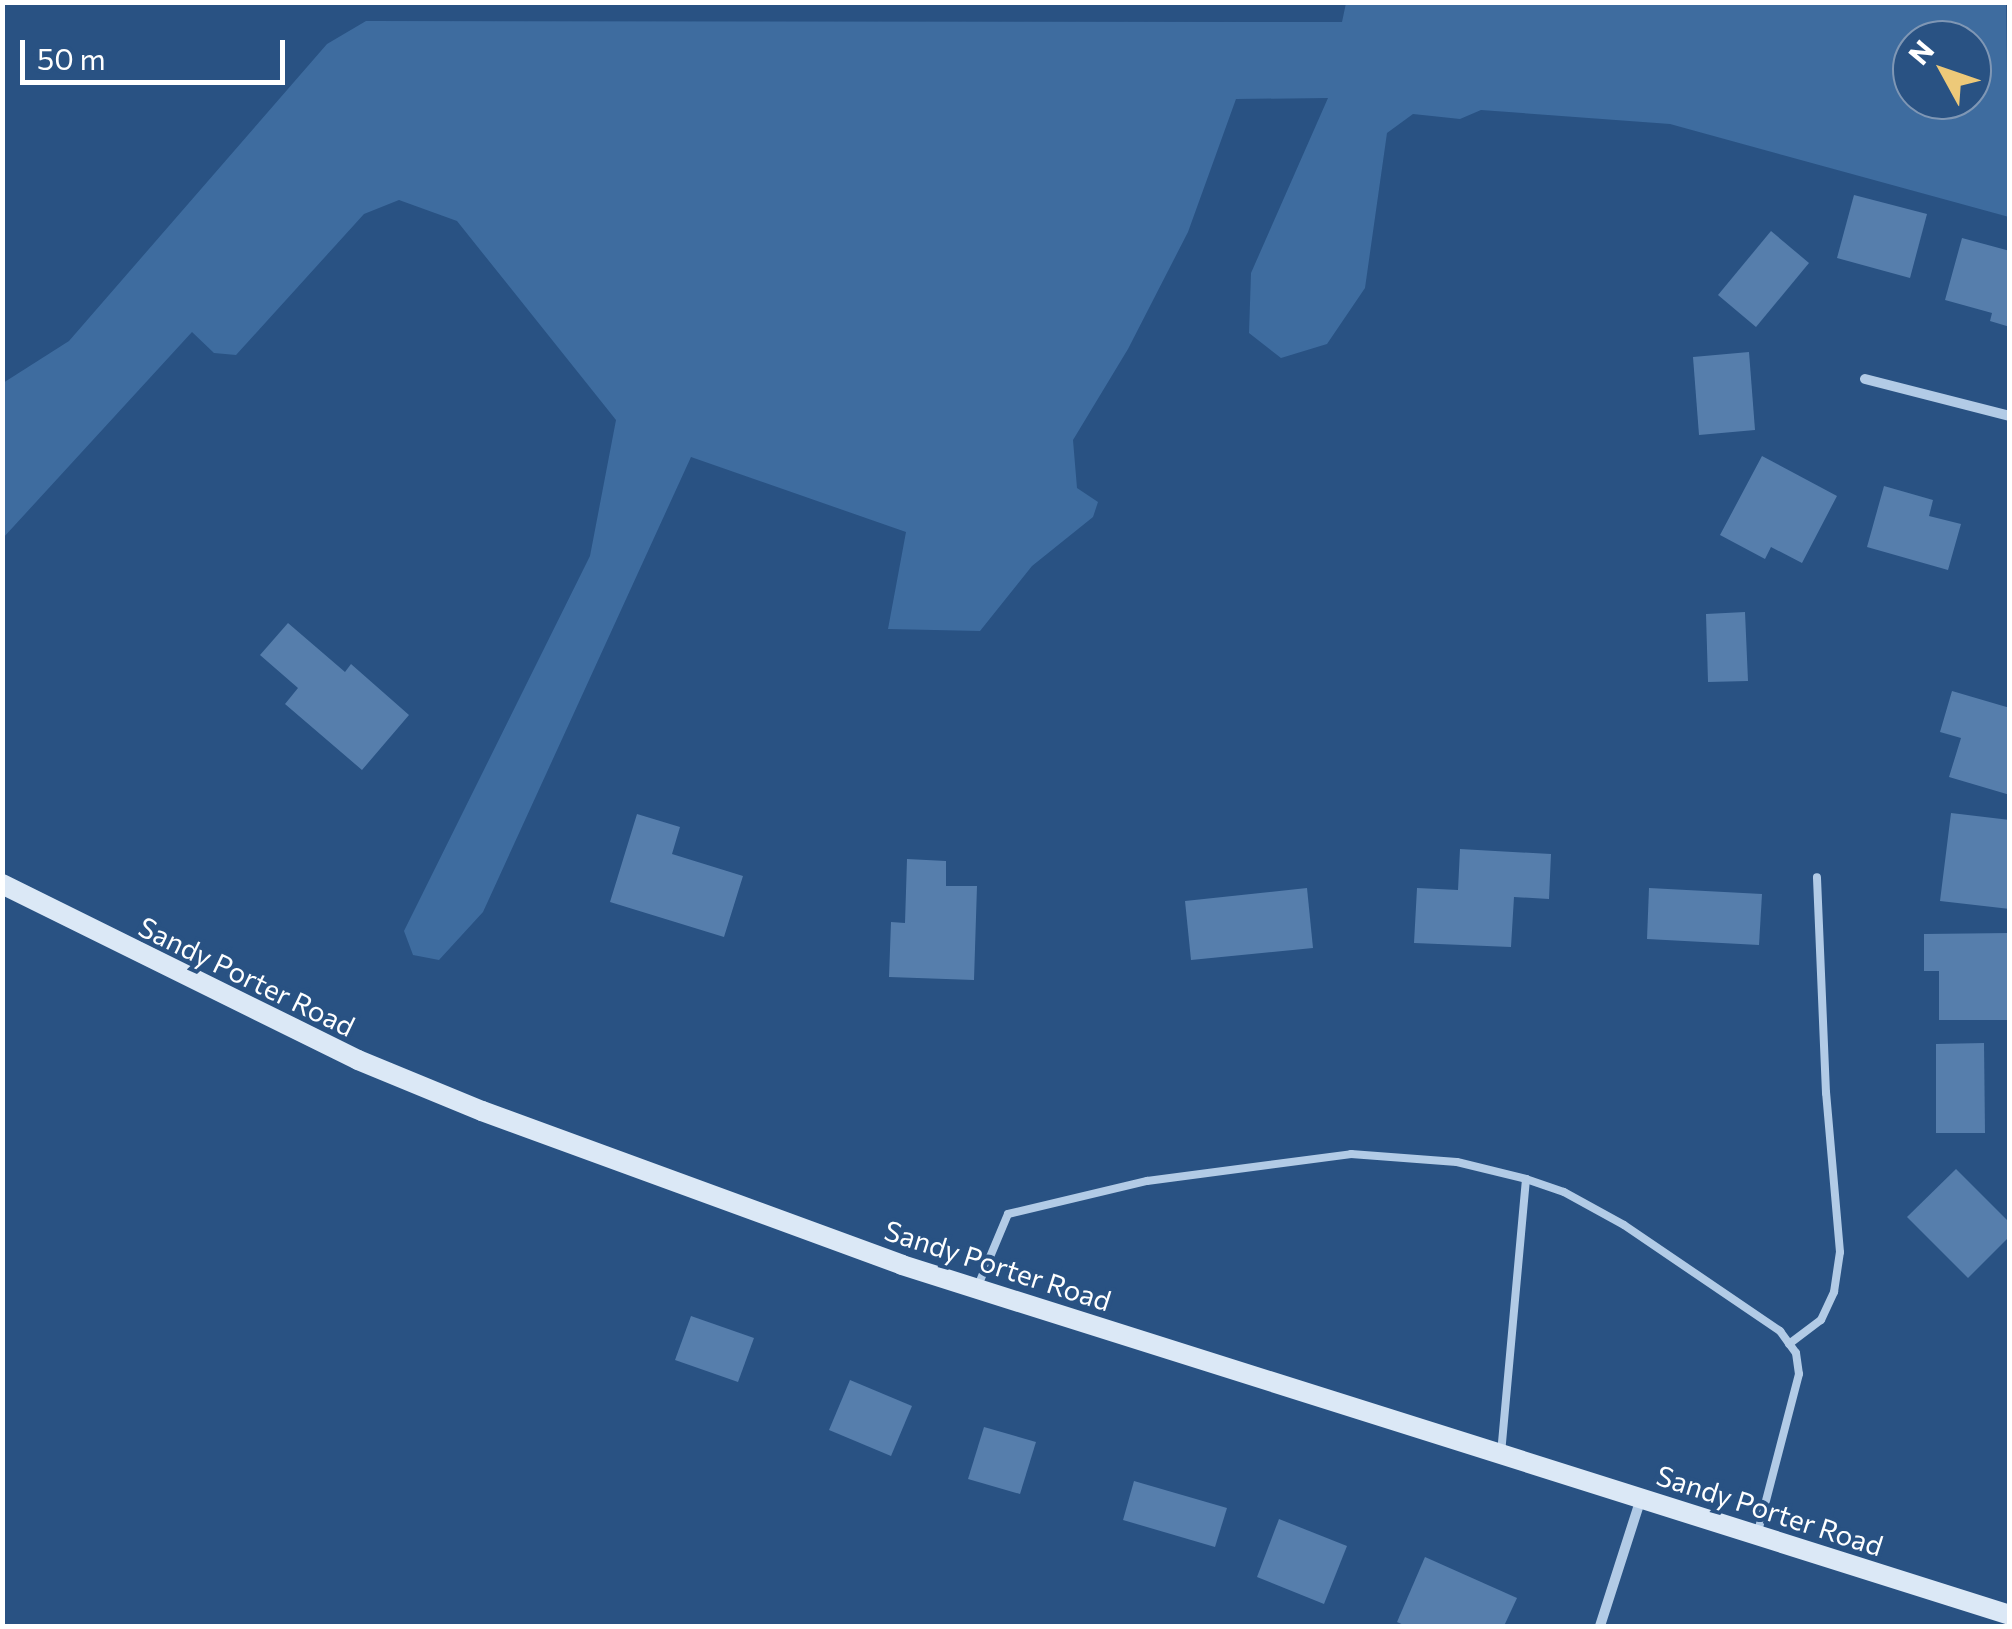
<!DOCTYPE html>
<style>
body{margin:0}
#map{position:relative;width:2012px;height:1629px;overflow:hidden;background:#295283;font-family:Commissioner,sans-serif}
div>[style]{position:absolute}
.green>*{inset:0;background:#3e6c9f}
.building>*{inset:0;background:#567eac}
.lane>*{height:8px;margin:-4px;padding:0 4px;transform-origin:4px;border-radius:4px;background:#b2cbe6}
.street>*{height:10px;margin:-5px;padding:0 5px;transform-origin:5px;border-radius:5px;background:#b2cbe6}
.secondary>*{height:20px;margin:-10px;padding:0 10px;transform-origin:10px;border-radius:10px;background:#dbe8f6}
span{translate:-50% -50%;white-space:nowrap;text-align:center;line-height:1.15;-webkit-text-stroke:8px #295283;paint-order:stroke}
.street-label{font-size:28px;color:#fff}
.frame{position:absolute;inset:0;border:5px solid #fff;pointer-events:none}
.north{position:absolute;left:1892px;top:20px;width:100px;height:100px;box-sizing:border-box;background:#295283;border:2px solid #7f97b5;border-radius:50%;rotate:310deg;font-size:28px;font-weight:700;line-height:40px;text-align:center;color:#fff}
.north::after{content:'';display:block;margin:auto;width:35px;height:45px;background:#edc979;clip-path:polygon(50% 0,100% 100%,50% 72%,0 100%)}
.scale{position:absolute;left:20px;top:40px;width:265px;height:45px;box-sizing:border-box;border:5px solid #fff;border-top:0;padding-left:12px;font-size:30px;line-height:35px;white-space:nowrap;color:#fff;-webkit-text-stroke:8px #295283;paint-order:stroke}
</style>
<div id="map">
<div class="green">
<div style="clip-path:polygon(evenodd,1346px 3px,2006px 3px,2009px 217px,1670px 124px,1481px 110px,1460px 119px,1413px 114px,1387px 133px,1365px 288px,1327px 344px,1281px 358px,1249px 333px,1251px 273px,1328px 98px,1236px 99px,1188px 232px,1128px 349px,1073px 440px,1077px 488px,1098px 502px,1093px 517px,1032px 566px,980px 631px,888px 629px,906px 532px,691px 457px,483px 912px,439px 960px,413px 955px,404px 931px,590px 556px,616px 420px,457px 221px,399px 200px,364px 214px,236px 355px,214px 353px,192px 332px,3px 538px,3px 383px,69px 341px,327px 44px,366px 21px,1342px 22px,1346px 3px,1972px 40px,1972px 100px,1912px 100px,1912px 40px,1972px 40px)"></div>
</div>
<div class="building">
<div style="clip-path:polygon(1854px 195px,1927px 214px,1910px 278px,1837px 258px)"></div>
<div style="clip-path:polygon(1771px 231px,1809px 263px,1756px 327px,1718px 295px)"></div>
<div style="clip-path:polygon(1962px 238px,2010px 251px,2010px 327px,1990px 321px,1992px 313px,1945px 300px)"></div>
<div style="clip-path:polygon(1749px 352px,1755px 430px,1699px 435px,1693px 357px)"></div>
<div style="clip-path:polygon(1762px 456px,1837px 496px,1802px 563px,1771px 547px,1765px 559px,1720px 535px)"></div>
<div style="clip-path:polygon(1884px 486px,1933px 500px,1929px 516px,1961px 524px,1948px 570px,1867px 547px)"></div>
<div style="clip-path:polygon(1745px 612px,1748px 681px,1708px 682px,1706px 614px)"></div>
<div style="clip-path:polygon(288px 623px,345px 672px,351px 664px,409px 715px,362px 770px,285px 704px,298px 688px,260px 655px)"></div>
<div style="clip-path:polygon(1952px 691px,2010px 708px,2010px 795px,1949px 777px,1961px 738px,1940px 732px)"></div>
<div style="clip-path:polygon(1951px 813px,2010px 820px,2010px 909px,1940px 901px)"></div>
<div style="clip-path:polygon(637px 814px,680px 827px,672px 854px,743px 876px,724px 937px,610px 902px)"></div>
<div style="clip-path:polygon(1460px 849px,1551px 854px,1549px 899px,1514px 897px,1511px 947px,1414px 943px,1417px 888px,1458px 890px)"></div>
<div style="clip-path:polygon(907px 859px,946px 861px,946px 886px,977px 886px,974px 980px,889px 977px,891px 922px,905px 923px)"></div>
<div style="clip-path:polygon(1307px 888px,1313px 948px,1191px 960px,1185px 901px)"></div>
<div style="clip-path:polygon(1649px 888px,1762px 894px,1759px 945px,1647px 939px)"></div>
<div style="clip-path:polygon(2010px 933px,2010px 1020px,1939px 1020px,1939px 971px,1924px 971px,1924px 934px)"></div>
<div style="clip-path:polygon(1984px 1043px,1985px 1133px,1936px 1133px,1936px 1044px)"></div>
<div style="clip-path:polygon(1956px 1169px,2010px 1223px,2010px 1236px,1968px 1278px,1907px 1217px)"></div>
<div style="clip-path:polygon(691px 1316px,754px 1338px,738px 1382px,675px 1360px)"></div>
<div style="clip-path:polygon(850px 1380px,912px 1406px,891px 1456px,829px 1430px)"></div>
<div style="clip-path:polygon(984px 1427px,1036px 1442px,1020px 1494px,968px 1479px)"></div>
<div style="clip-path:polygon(1134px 1481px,1227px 1508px,1215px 1547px,1123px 1520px)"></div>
<div style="clip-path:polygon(1279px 1519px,1347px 1546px,1324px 1604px,1257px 1577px)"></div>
<div style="clip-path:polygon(1425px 1557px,1517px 1598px,1504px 1626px,1406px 1626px,1397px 1622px)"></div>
</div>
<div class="lane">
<div style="left:1526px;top:1179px;width:40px;rotate:18.9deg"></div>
<div style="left:1564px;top:1192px;width:68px;rotate:28.8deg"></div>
<div style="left:1624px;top:1225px;width:189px;rotate:34.2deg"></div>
<div style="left:1780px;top:1331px;width:27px;rotate:54deg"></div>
<div style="left:1796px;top:1353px;width:21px;rotate:82deg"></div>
<div style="left:1799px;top:1374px;width:166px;rotate:104.6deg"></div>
<div style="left:977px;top:1288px;width:80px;rotate:-67.3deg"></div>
<div style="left:1008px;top:1214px;width:143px;rotate:-13.4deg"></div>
<div style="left:1147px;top:1181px;width:206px;rotate:-7.5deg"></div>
<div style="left:1351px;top:1154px;width:106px;rotate:4.3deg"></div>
<div style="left:1457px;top:1162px;width:71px;rotate:13.8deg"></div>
<div style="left:1526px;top:1179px;width:274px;rotate:95.2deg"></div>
<div style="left:1789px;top:1344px;width:40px;rotate:-37deg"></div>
<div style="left:1821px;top:1320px;width:31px;rotate:-65deg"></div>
<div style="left:1834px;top:1292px;width:40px;rotate:-81.5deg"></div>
<div style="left:1840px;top:1252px;width:160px;rotate:-95deg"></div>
<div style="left:1826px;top:1093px;width:216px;rotate:-92.4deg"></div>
</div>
<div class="street">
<div style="left:1865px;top:379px;width:150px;rotate:14.3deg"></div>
<div style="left:1600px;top:1626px;width:134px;rotate:-72.2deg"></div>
</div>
<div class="secondary">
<div style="left:2px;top:884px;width:397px;rotate:26.3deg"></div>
<div style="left:358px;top:1060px;width:134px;rotate:22.4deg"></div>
<div style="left:482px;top:1111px;width:447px;rotate:20.1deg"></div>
<div style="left:902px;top:1265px;width:1162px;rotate:17.53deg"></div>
</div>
<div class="street-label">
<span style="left:247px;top:976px;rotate:26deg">Sandy Porter Road</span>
<span style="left:998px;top:1265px;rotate:18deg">Sandy Porter Road</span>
<span style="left:1770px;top:1510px;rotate:18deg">Sandy Porter Road</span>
</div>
<div class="frame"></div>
<div class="north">N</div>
<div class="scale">50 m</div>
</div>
